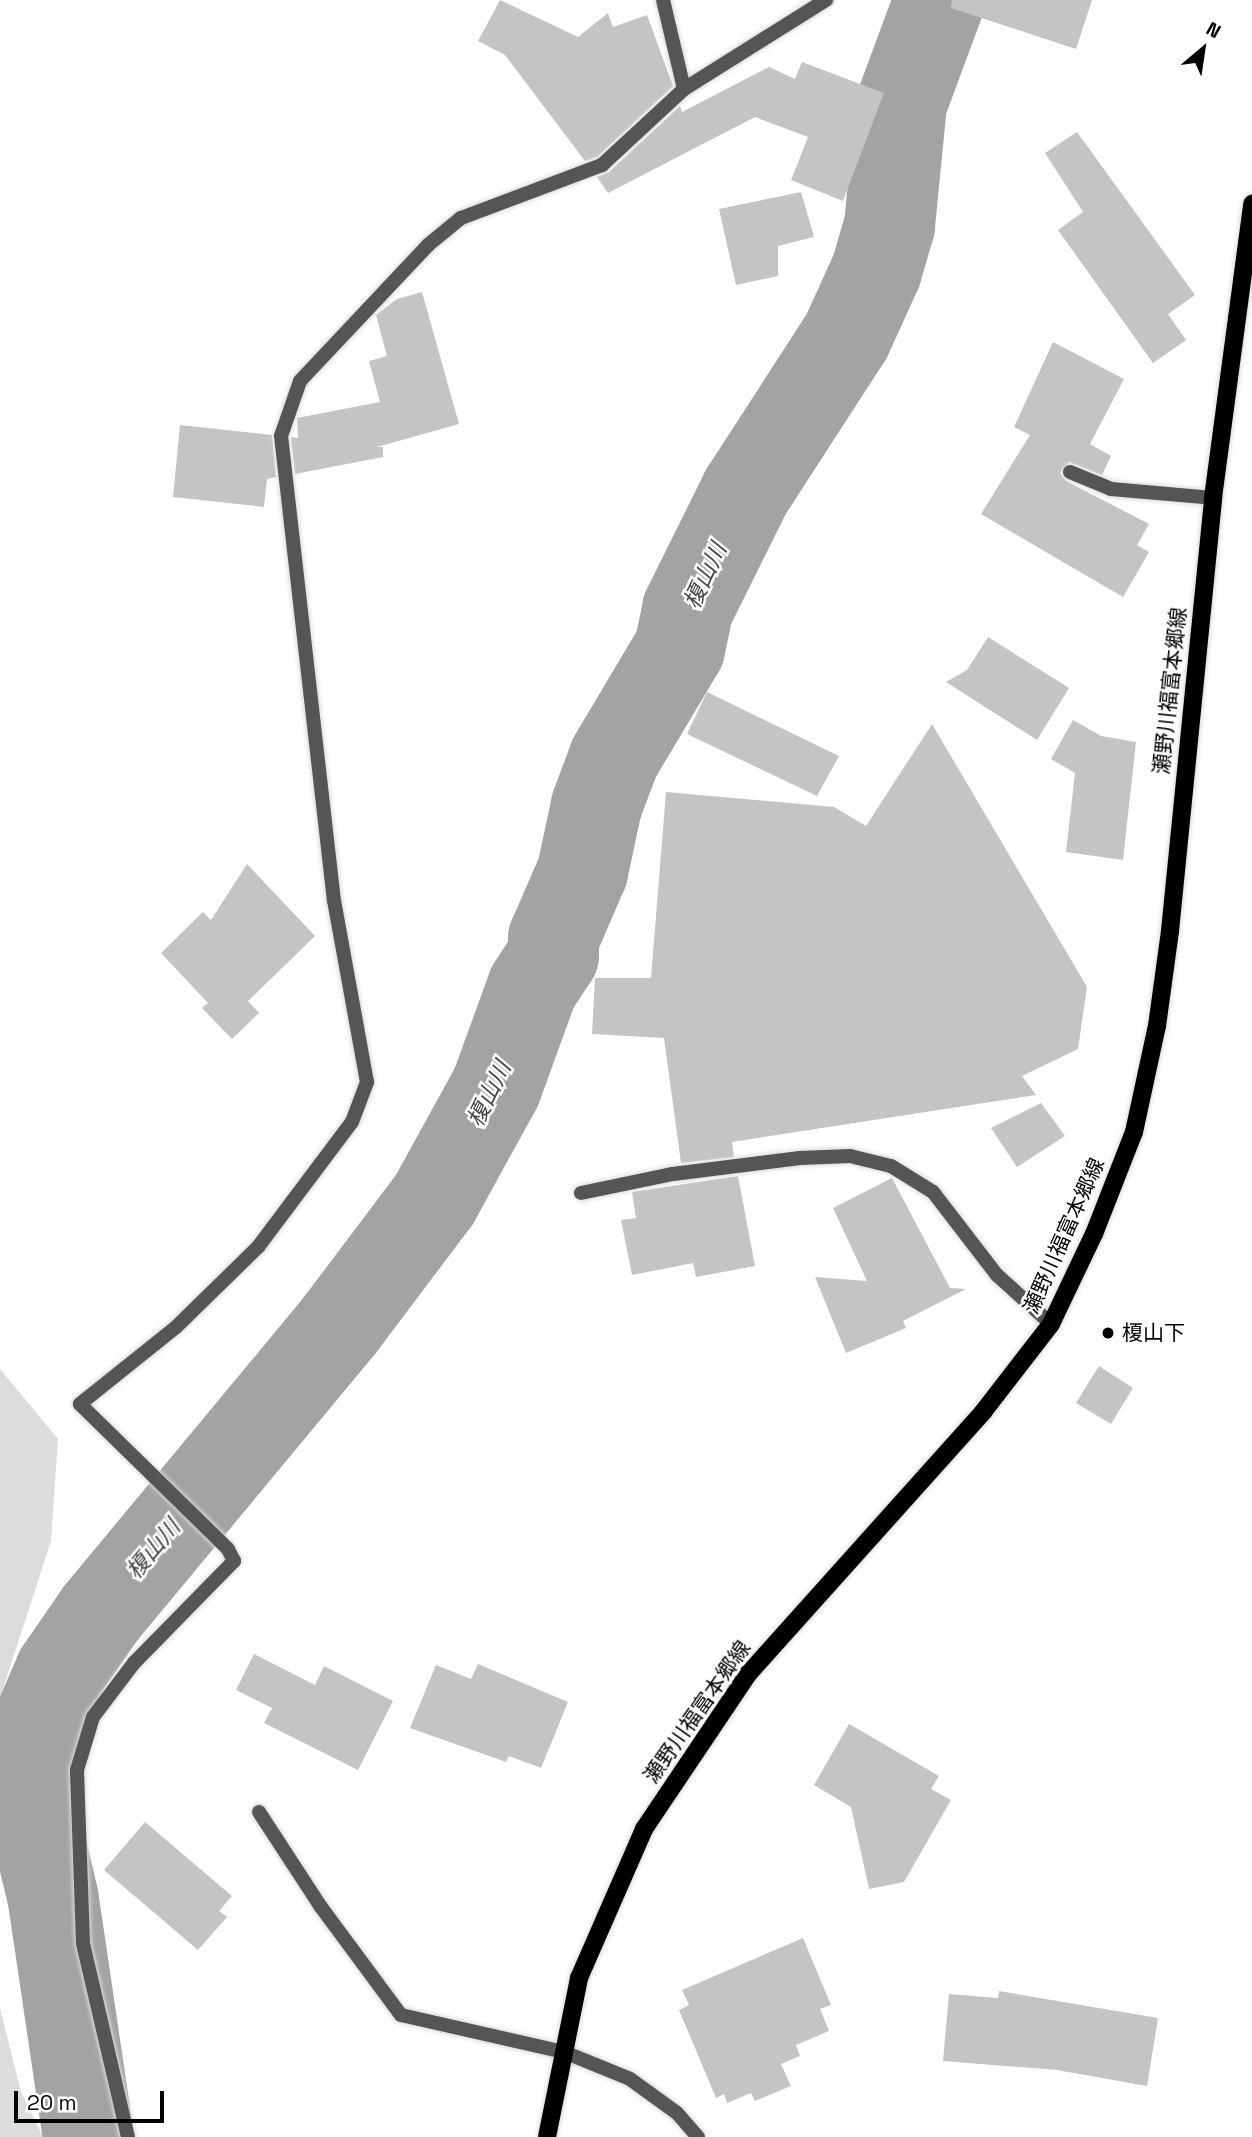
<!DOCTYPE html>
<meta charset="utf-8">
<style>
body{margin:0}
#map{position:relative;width:1252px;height:2137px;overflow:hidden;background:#fff;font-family:"Space Grotesk","Noto Sans JP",sans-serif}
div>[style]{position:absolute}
.green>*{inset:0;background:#dcdcdc}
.river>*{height:91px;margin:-45.5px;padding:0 45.5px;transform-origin:45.5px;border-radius:45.5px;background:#a3a3a3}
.building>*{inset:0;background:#c4c4c4}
.roads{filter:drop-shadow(0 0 2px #dbdbdb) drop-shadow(0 0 2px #dbdbdb)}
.service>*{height:14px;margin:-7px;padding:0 7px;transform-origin:7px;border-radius:7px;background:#555}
.minor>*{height:14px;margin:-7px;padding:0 7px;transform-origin:7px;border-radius:7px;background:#555}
.primary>*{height:18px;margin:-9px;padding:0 9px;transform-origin:9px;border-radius:9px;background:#000}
.dots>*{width:19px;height:19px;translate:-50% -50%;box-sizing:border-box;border:4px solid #fff;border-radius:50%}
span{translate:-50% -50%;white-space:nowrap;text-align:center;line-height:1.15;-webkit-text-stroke:5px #fff;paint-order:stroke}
.street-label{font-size:21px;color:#000}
.poi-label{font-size:21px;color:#000}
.left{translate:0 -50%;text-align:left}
.water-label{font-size:23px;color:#444;font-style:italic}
.north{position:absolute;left:1168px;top:14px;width:70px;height:70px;-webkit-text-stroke:5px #fff;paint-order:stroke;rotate:29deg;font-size:19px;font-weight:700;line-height:28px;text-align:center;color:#000}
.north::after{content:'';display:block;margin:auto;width:24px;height:32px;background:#000;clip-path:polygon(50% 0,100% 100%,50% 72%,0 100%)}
.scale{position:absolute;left:14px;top:2091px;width:150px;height:32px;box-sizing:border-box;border:4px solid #000;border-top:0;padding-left:9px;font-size:21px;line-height:24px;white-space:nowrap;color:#000;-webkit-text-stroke:5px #fff;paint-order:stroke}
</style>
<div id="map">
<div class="green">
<div style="clip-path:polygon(0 1369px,58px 1439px,51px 1541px,0 1698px)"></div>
<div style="clip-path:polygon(0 2008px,21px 2092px,43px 2137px,0 2137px)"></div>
</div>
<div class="river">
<div style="left:88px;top:2137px;width:241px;rotate:-98.4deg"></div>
<div style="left:53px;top:1899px;width:99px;rotate:-103.5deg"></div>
<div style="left:30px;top:1803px;width:72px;rotate:-86.8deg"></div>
<div style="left:34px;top:1731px;width:65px;rotate:-66.6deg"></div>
<div style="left:60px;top:1671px;width:70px;rotate:-55.4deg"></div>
<div style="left:100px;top:1613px;width:374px;rotate:-50.3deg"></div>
<div style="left:339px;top:1325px;width:158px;rotate:-53deg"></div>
<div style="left:434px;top:1199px;width:129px;rotate:-61.2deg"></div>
<div style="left:496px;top:1086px;width:105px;rotate:-70deg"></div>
<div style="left:532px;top:987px;width:38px;rotate:-57deg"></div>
<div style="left:553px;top:955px;width:17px;rotate:-90deg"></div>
<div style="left:553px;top:938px;width:73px;rotate:-66.6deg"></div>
<div style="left:582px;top:871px;width:67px;rotate:-78deg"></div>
<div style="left:596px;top:805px;width:51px;rotate:-69.4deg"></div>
<div style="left:614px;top:757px;width:127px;rotate:-59.2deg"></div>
<div style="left:679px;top:648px;width:40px;rotate:-78deg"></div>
<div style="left:687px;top:609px;width:131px;rotate:-63.6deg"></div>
<div style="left:745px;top:492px;width:186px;rotate:-57.1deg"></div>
<div style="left:846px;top:336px;width:72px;rotate:-65.6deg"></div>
<div style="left:876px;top:270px;width:47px;rotate:-73.9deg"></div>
<div style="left:889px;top:225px;width:123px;rotate:-84.4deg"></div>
<div style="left:901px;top:103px;width:110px;rotate:-69.7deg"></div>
</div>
<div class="building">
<div style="clip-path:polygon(500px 0,578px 37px,608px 13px,613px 27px,647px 15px,673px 86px,597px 157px,585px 161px,505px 55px,478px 41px)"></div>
<div style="clip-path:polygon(952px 0,1092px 0,1076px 49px,951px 8px)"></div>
<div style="clip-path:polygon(802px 62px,884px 93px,843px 201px,791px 180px,808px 137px,755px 117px,608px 193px,597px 177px,609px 172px,680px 106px,682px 112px,769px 67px,795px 79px)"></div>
<div style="clip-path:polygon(1077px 132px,1195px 295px,1168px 314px,1186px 340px,1153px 363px,1058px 230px,1083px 212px,1045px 153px)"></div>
<div style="clip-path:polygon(801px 192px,814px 237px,778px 246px,778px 276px,736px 285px,719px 209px)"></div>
<div style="clip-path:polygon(422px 292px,459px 424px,377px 447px,383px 447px,383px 457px,295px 474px,291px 437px,298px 438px,297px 418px,380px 402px,369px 361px,387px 356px,376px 315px,397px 299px)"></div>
<div style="clip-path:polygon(1053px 342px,1124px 379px,1090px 444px,1111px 456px,1102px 475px,1069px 462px,1060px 473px,1066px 481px,1149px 524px,1137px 545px,1149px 552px,1123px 597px,981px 514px,1030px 435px,1014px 427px)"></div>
<div style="clip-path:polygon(180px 425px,272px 435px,276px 477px,267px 479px,264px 507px,173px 497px)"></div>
<div style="clip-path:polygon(988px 637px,1069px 688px,1037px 740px,946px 682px,967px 670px)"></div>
<div style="clip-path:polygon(707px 692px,839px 756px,817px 796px,687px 734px)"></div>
<div style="clip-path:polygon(1073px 720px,1101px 736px,1136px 742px,1123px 860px,1066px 852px,1075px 773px,1051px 759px)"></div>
<div style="clip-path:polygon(932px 724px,1087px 987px,1078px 1049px,1022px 1076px,1036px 1095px,732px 1142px,734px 1157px,681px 1163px,664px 1038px,592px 1034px,595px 978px,651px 978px,666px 792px,834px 807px,866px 826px)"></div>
<div style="clip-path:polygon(247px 864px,315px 936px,248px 1001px,259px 1013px,232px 1039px,202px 1008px,208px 1003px,161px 953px,203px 912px,211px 920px)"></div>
<div style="clip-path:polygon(1041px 1103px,1065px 1136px,1017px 1167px,991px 1128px)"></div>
<div style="clip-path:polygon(738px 1176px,755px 1266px,696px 1277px,693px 1263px,632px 1275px,621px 1220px,636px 1218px,632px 1192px)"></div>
<div style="clip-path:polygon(892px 1178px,950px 1288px,966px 1289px,903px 1321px,906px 1328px,846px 1353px,815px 1277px,867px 1281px,833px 1208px)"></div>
<div style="clip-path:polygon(1099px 1366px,1133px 1388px,1111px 1424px,1076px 1403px)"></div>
<div style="clip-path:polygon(254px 1654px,315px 1685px,324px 1666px,393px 1701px,358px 1770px,264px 1723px,272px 1708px,236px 1690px)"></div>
<div style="clip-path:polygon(478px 1664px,568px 1702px,541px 1768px,509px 1756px,506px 1762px,410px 1728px,436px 1665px,471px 1679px)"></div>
<div style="clip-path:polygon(849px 1724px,939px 1776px,931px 1789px,951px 1800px,904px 1882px,869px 1889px,851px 1807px,814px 1785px)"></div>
<div style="clip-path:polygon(145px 1822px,232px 1896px,219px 1911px,227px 1917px,198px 1950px,104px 1870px)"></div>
<div style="clip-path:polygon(803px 1938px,831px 2005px,820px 2009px,829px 2031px,796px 2045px,800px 2056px,781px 2064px,791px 2086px,755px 2101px,751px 2093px,727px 2103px,724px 2094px,716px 2098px,679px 2010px,689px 2005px,682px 1990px)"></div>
<div style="clip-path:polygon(999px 1991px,1158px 2018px,1147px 2086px,1057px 2070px,943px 2061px,949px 1994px,998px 1998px)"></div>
</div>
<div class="roads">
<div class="service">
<div style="left:1070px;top:472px;width:44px;rotate:22.5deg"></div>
<div style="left:1111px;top:489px;width:102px;rotate:5deg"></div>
<div style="left:581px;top:1193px;width:94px;rotate:-11.7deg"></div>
<div style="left:673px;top:1174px;width:128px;rotate:-7.2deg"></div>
<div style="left:800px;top:1158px;width:50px;rotate:-2.3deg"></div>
<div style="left:850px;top:1156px;width:42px;rotate:13.7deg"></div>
<div style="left:891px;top:1166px;width:49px;rotate:31.8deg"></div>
<div style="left:933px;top:1192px;width:105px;rotate:52.4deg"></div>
<div style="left:997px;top:1275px;width:73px;rotate:42.2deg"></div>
<div style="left:259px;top:1812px;width:113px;rotate:56.9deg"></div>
<div style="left:321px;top:1907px;width:134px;rotate:53.5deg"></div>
<div style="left:401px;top:2015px;width:167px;rotate:12.8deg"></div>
<div style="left:564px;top:2052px;width:71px;rotate:22.2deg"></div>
<div style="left:630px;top:2079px;width:58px;rotate:35.9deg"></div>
<div style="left:677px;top:2113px;width:32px;rotate:49deg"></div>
</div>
<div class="minor">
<div style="left:663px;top:0;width:91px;rotate:76.7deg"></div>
<div style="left:128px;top:2137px;width:199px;rotate:-103.1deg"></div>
<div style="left:83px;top:1943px;width:173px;rotate:-92deg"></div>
<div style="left:77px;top:1770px;width:55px;rotate:-73.2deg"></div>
<div style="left:93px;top:1717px;width:68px;rotate:-52.8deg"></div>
<div style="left:134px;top:1663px;width:143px;rotate:-45.6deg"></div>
<div style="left:234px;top:1561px;width:13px;rotate:-117deg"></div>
<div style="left:228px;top:1549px;width:207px;rotate:-135.6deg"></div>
<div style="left:80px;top:1404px;width:123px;rotate:-38.7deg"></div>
<div style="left:176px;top:1327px;width:115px;rotate:-44.3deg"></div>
<div style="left:258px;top:1247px;width:156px;rotate:-53.1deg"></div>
<div style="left:352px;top:1122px;width:43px;rotate:-69.4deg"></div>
<div style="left:367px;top:1082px;width:184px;rotate:-100.3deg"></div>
<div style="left:334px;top:901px;width:468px;rotate:-96.5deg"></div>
<div style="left:281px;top:436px;width:58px;rotate:-70.9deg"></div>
<div style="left:300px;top:381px;width:187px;rotate:-46.7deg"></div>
<div style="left:428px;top:245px;width:43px;rotate:-39.3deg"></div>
<div style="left:461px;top:218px;width:151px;rotate:-20.6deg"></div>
<div style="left:602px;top:165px;width:112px;rotate:-42.8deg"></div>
<div style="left:684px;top:89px;width:168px;rotate:-32.1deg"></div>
</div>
<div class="primary">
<div style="left:547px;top:2137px;width:162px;rotate:-78.6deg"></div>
<div style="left:579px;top:1978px;width:163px;rotate:-66.4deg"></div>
<div style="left:644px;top:1829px;width:188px;rotate:-56.1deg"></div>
<div style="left:749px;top:1673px;width:351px;rotate:-48.1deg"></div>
<div style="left:983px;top:1412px;width:111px;rotate:-52.3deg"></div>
<div style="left:1051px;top:1324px;width:100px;rotate:-64.5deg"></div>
<div style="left:1094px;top:1234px;width:110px;rotate:-68.6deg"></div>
<div style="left:1134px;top:1132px;width:108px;rotate:-77.8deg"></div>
<div style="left:1157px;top:1026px;width:96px;rotate:-82.2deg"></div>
<div style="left:1170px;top:931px;width:435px;rotate:-84.3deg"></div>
<div style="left:1213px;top:498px;width:297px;rotate:-82.4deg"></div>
</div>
</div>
<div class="dots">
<div style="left:1108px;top:1333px;background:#000"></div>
</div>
<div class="street-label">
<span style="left:1170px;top:691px;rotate:-84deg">瀬野川福富本郷線</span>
<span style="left:1064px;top:1236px;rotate:-66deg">瀬野川福富本郷線</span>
<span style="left:697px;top:1712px;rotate:-55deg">瀬野川福富本郷線</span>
</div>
<div class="poi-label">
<span class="left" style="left:1122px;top:1333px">榎山下</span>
</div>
<div class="water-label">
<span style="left:705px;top:576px;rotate:-65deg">榎山川</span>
<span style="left:489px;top:1094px;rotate:-64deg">榎山川</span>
<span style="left:153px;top:1549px;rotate:-50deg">榎山川</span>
</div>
<div class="north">N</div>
<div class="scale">20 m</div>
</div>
